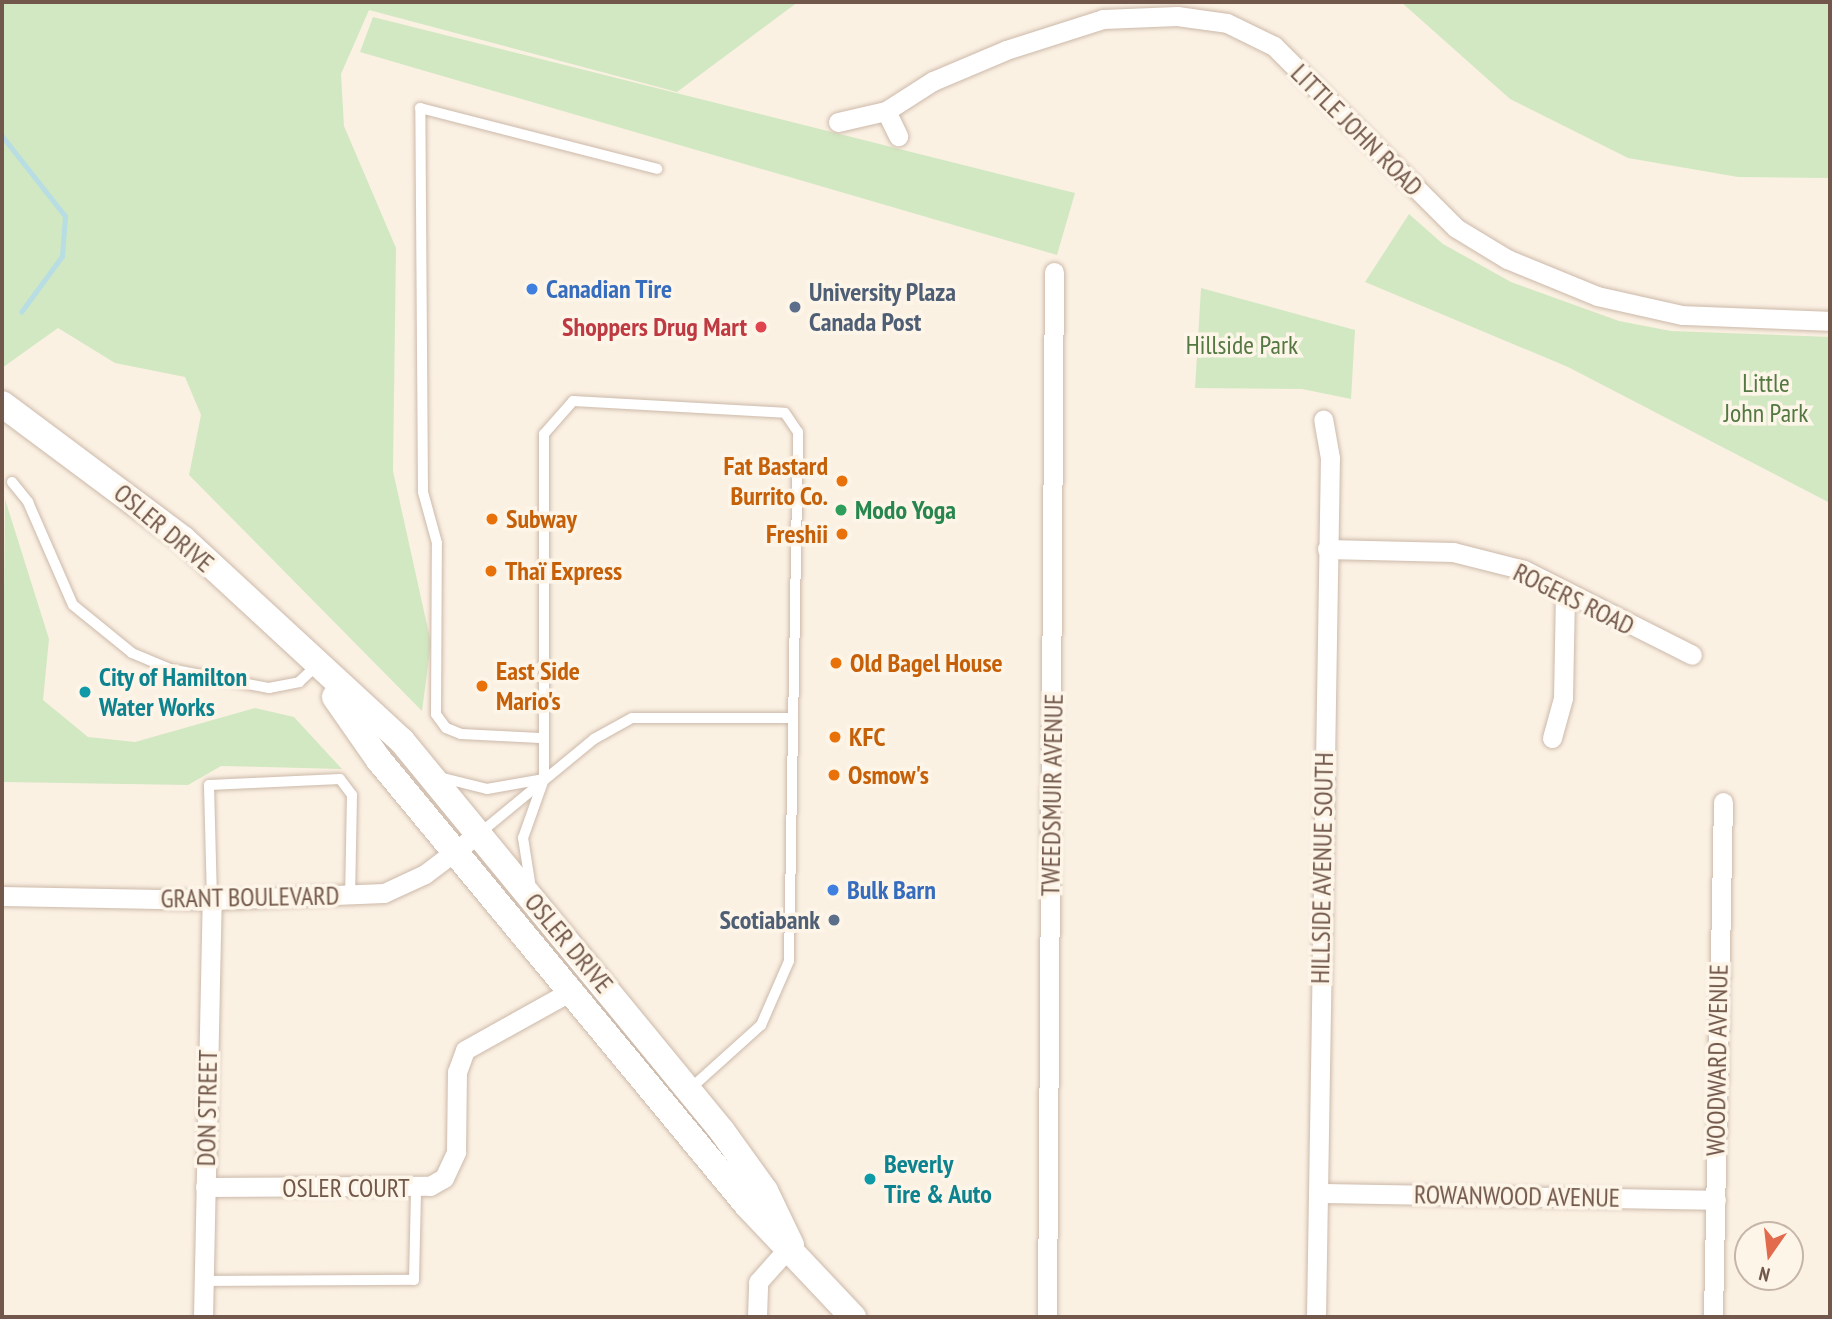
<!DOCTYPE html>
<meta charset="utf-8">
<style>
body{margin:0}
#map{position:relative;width:1832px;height:1319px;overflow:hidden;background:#fbf1e3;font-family:"PT Sans Narrow",sans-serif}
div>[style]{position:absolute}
.green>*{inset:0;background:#d2e8c2}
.stream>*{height:5px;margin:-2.5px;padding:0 2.5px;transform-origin:2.5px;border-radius:2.5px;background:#b8dee4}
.roads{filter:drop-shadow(0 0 2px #ccb9aa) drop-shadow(0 0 2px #ccb9aa)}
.lane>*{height:10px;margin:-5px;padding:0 5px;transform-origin:5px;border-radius:5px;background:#fff}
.street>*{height:19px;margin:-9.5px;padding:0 9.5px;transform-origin:9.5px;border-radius:9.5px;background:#fff}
.secondary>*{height:26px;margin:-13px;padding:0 13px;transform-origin:13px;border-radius:13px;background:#fff}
.dots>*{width:19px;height:19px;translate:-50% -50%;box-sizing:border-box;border:4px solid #fef5e9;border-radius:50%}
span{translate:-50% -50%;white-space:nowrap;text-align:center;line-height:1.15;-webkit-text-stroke:7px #fef5e9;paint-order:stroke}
.street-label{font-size:26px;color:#72584a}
.shop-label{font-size:26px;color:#366cbe;font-weight:700}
.left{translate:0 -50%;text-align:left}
.service-label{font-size:26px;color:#4e5e75;font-weight:700}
.right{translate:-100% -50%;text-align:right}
.health-label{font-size:26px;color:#be3a42;font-weight:700}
.park-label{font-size:26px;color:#537842}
.food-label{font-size:26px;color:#c56008;font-weight:700}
.leisure-label{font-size:26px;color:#27864d;font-weight:700}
.culture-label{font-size:26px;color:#0d838f;font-weight:700}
.frame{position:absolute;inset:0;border:4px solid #72584a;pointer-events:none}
.north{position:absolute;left:1734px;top:1221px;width:70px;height:70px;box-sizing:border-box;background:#fef5e9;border:2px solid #c6b6a9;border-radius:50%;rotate:194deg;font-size:19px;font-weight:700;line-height:28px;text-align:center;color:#72584a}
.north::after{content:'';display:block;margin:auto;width:24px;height:32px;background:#e16b4c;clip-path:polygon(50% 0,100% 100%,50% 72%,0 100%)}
</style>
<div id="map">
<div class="green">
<div style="clip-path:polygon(2px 2px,798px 2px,677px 92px,369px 10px,341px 74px,344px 126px,396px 248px,393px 471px,431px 643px,422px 711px,189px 475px,201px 415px,185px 377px,115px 363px,58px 328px,2px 368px)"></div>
<div style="clip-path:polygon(1401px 2px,1830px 2px,1830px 178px,1738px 177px,1628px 158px,1510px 99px)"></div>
<div style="clip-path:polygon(373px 17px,1075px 193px,1057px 255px,360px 52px)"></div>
<div style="clip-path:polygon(1409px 214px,1443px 244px,1511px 282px,1619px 321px,1671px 331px,1830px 337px,1830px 503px,1568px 367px,1365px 282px)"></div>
<div style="clip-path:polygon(1201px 288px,1355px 330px,1351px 399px,1302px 389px,1195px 388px)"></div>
<div style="clip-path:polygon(5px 499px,49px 639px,43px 700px,88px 737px,135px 742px,255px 708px,294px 717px,342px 769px,221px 766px,188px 785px,2px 782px)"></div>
</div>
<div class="stream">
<div style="left:2px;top:136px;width:102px;rotate:51.8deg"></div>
<div style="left:65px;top:216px;width:40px;rotate:94.3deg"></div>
<div style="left:62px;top:256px;width:69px;rotate:126.2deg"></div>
</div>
<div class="roads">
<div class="lane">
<div style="left:12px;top:482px;width:26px;rotate:51deg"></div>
<div style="left:28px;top:502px;width:112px;rotate:66.4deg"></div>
<div style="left:73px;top:605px;width:76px;rotate:39.1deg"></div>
<div style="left:132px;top:653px;width:41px;rotate:22.8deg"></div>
<div style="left:170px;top:669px;width:101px;rotate:10.9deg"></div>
<div style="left:269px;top:688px;width:31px;rotate:-11deg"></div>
<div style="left:299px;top:682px;width:22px;rotate:-43deg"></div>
<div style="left:540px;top:738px;width:79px;rotate:-177.1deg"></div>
<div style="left:461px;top:734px;width:16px;rotate:-158deg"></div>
<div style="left:446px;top:728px;width:17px;rotate:-126deg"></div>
<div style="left:436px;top:714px;width:171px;rotate:-89.7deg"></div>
<div style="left:437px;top:543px;width:53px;rotate:-105.4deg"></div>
<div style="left:423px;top:492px;width:384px;rotate:-90.4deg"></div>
<div style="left:420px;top:108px;width:245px;rotate:14.4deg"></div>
<div style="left:443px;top:778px;width:45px;rotate:14deg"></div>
<div style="left:487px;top:789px;width:58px;rotate:-10deg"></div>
<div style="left:480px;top:833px;width:148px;rotate:-39.5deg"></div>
<div style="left:594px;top:739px;width:43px;rotate:-28.9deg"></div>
<div style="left:632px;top:718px;width:161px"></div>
<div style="left:530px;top:882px;width:45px;rotate:-99deg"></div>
<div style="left:523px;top:838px;width:63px;rotate:-70.4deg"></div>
<div style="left:544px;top:779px;width:345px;rotate:-90deg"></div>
<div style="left:544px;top:434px;width:44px;rotate:-48.7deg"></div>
<div style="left:573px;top:401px;width:212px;rotate:3.2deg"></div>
<div style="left:785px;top:413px;width:23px;rotate:56deg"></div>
<div style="left:798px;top:432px;width:529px;rotate:90.97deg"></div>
<div style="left:789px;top:961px;width:70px;rotate:113.6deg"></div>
<div style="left:761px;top:1025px;width:96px;rotate:138deg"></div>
<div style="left:212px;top:900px;width:115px;rotate:-91.5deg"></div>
<div style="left:209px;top:785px;width:131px;rotate:-2.6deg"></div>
<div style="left:340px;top:779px;width:20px;rotate:53deg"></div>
<div style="left:352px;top:795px;width:100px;rotate:91.1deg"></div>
<div style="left:203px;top:1281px;width:211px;rotate:-0.3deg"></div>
<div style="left:414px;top:1280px;width:90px;rotate:-88.7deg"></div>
</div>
<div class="street">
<div style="left:886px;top:111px;width:28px;rotate:64deg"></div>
<div style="left:838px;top:122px;width:49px;rotate:-12.9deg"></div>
<div style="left:886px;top:111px;width:56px;rotate:-32.6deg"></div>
<div style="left:933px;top:81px;width:79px;rotate:-23deg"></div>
<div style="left:1006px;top:50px;width:102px;rotate:-17.7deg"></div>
<div style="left:1103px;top:19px;width:74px;rotate:-2.3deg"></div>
<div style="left:1177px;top:16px;width:50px;rotate:8deg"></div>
<div style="left:1227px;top:23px;width:52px;rotate:26.1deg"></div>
<div style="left:1274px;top:46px;width:257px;rotate:45deg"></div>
<div style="left:1456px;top:228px;width:60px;rotate:31.3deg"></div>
<div style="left:1507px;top:259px;width:97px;rotate:22.3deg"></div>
<div style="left:1597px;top:296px;width:87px;rotate:12.6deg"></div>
<div style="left:1682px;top:315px;width:148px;rotate:2.3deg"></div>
<div style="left:1327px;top:549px;width:126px;rotate:1.4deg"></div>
<div style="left:1453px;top:552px;width:73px;rotate:14.2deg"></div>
<div style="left:1524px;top:570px;width:188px;rotate:26.8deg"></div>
<div style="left:1552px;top:738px;width:41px;rotate:-74.6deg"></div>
<div style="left:1563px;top:698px;width:104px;rotate:-88.9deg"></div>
<div style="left:2px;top:896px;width:210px;rotate:1.1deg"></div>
<div style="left:212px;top:900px;width:172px;rotate:-2.3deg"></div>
<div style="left:384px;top:893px;width:45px;rotate:-24.9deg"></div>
<div style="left:425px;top:874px;width:68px;rotate:-37.2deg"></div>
<div style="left:205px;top:1187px;width:225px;rotate:-0.3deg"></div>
<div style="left:430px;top:1186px;width:16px;rotate:-30deg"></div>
<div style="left:444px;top:1178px;width:29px;rotate:-65deg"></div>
<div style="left:456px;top:1152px;width:80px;rotate:-89.3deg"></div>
<div style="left:457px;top:1072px;width:23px;rotate:-70deg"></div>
<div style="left:465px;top:1050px;width:119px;rotate:-29.1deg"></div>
<div style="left:1318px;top:1193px;width:398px;rotate:1deg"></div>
<div style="left:203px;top:1317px;width:417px;rotate:-88.8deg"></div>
<div style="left:757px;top:1317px;width:35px;rotate:-88deg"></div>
<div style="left:758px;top:1282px;width:50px;rotate:-48.3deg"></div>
<div style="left:1047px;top:1317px;width:1045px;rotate:-89.62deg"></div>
<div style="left:1316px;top:1317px;width:859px;rotate:-89.07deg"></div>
<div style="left:1330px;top:458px;width:39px;rotate:-100deg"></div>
<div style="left:1713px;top:1317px;width:515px;rotate:-88.89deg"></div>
</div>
<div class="secondary">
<div style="left:2px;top:404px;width:226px;rotate:36.7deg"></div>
<div style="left:183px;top:539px;width:298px;rotate:42.7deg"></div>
<div style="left:402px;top:741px;width:504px;rotate:50.63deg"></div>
<div style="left:722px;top:1131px;width:74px;rotate:54.4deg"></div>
<div style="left:765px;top:1191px;width:60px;rotate:64.3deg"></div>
<div style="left:335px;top:697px;width:77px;rotate:55.1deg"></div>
<div style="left:379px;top:760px;width:579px;rotate:50.4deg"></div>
<div style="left:748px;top:1206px;width:153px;rotate:46.6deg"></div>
</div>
</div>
<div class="dots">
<div style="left:532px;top:289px;background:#3f7fe0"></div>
<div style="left:795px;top:307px;background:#5c6f8a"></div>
<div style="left:761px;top:327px;background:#e0444e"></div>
<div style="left:842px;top:481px;background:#e8710a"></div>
<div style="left:841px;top:510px;background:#2e9e5b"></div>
<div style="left:492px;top:519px;background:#e8710a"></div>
<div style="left:842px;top:534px;background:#e8710a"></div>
<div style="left:491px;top:571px;background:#e8710a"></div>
<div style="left:836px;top:663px;background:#e8710a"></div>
<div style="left:482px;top:686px;background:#e8710a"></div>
<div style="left:85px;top:692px;background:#0f9aa8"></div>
<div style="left:835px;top:737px;background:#e8710a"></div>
<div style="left:834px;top:775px;background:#e8710a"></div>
<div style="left:833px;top:890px;background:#3f7fe0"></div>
<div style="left:834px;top:920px;background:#5c6f8a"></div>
<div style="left:870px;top:1179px;background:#0f9aa8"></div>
</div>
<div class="street-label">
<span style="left:1357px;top:130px;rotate:45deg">LITTLE JOHN ROAD</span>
<span style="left:164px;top:528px;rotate:40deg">OSLER DRIVE</span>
<span style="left:1574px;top:599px;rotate:26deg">ROGERS ROAD</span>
<span style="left:1052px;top:795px;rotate:-89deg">TWEEDSMUIR AVENUE</span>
<span style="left:1322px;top:868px;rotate:-89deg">HILLSIDE AVENUE SOUTH</span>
<span style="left:250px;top:897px;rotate:-1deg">GRANT BOULEVARD</span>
<span style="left:569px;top:943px;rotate:50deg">OSLER DRIVE</span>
<span style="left:1717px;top:1060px;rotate:-89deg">WOODWARD AVENUE</span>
<span style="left:207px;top:1108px;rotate:-89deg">DON STREET</span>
<span style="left:346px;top:1188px">OSLER COURT</span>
<span style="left:1517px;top:1196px;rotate:1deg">ROWANWOOD AVENUE</span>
</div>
<div class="shop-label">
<span class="left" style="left:546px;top:289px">Canadian Tire</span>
<span class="left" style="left:847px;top:890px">Bulk Barn</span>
</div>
<div class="service-label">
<span class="left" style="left:809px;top:307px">University Plaza<br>Canada Post</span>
<span class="right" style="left:820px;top:920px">Scotiabank</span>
</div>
<div class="health-label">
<span class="right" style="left:747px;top:327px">Shoppers Drug Mart</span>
</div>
<div class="park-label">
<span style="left:1242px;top:345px">Hillside Park</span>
<span style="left:1766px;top:398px">Little<br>John Park</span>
</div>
<div class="food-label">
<span class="right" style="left:828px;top:481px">Fat Bastard<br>Burrito Co.</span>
<span class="left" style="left:506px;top:519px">Subway</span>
<span class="right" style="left:828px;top:534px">Freshii</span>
<span class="left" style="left:505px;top:571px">Thaï Express</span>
<span class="left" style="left:850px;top:663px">Old Bagel House</span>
<span class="left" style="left:496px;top:686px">East Side<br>Mario's</span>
<span class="left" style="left:849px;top:737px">KFC</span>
<span class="left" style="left:848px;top:775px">Osmow's</span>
</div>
<div class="leisure-label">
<span class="left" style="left:855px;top:510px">Modo Yoga</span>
</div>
<div class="culture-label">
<span class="left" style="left:99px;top:692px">City of Hamilton<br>Water Works</span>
<span class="left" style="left:884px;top:1179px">Beverly<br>Tire &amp; Auto</span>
</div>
<div class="frame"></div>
<div class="north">N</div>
</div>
